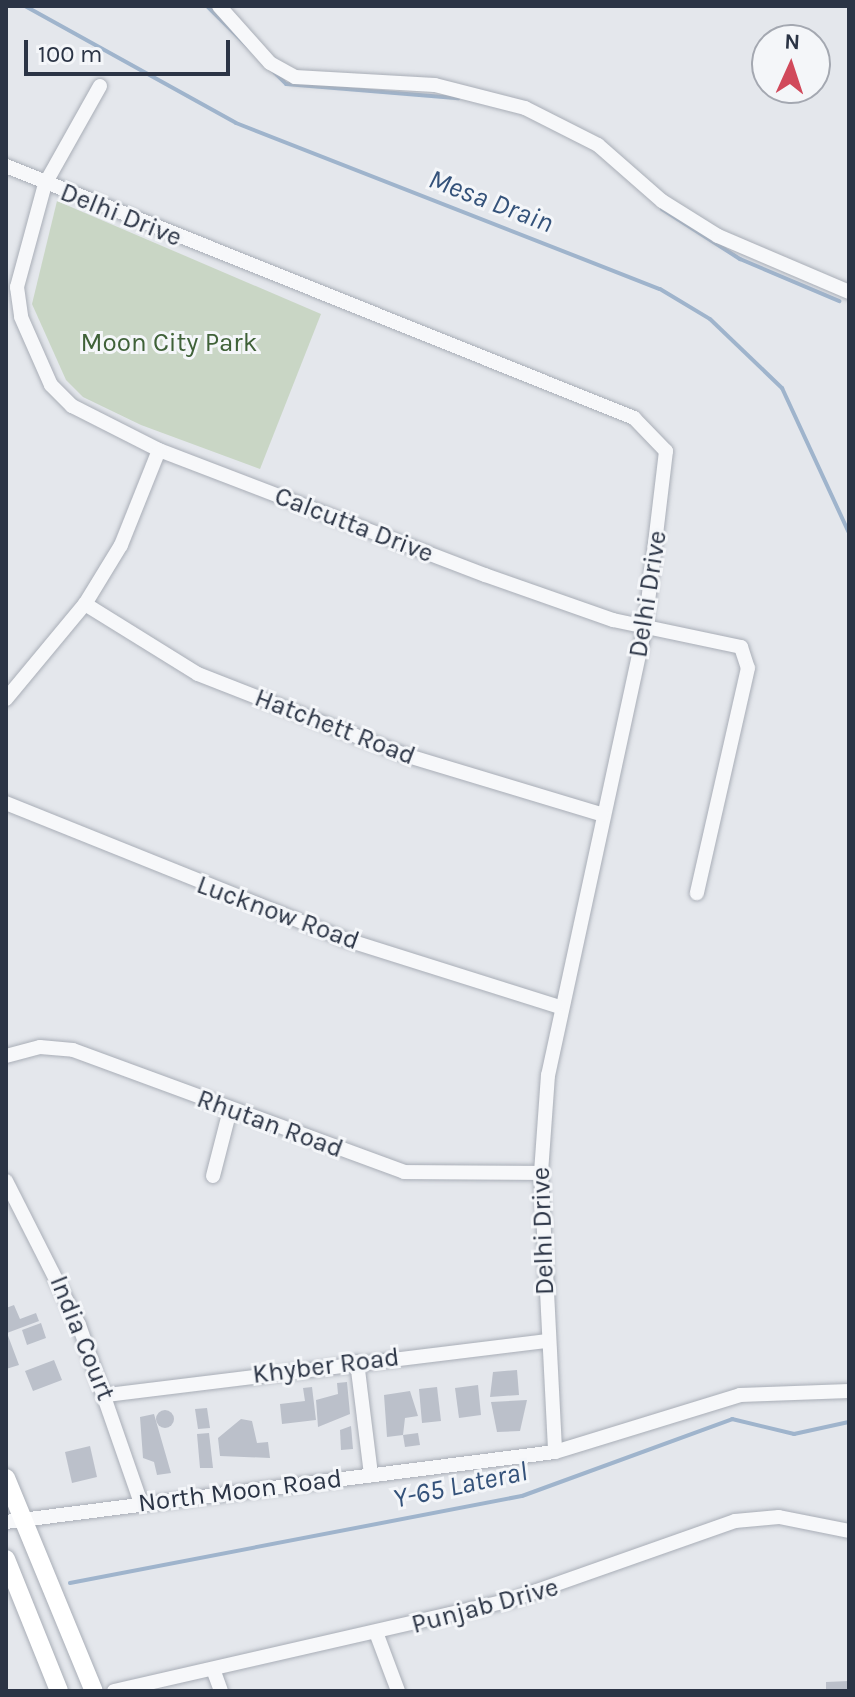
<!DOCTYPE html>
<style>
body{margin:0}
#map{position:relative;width:855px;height:1697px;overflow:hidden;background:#e4e7ec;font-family:Karla,sans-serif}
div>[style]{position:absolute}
.green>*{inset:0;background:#c9d6c5}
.stream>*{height:4px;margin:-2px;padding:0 2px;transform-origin:2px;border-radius:2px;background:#9fb4cc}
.building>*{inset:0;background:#bbc0ca}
.round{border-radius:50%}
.roads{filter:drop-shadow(0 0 2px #a9aeb7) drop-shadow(0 0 2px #a9aeb7)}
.minor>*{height:14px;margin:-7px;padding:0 7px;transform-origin:7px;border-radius:7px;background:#f7f8fa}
.major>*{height:18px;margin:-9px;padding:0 9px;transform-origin:9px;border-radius:9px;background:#fff}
span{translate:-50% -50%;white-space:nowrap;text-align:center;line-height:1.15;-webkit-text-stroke:6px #f4f6f9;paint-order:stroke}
.street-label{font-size:26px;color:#2b3445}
.park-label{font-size:26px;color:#3f6138}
.water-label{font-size:28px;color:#34527a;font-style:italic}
.frame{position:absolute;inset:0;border:8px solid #2b3445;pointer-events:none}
.north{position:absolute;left:751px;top:24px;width:80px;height:80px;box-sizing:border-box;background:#f4f6f9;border:2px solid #a4a8b1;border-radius:50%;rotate:3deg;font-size:22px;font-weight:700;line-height:32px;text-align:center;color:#2b3445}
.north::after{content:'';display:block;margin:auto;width:28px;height:36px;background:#d1495b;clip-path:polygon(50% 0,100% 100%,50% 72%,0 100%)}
.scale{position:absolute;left:24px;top:40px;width:206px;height:36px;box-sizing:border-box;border:4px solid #2b3445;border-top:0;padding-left:10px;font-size:24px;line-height:28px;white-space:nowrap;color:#2b3445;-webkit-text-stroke:6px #f4f6f9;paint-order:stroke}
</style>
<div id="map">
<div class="green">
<div style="clip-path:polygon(57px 201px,321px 314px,260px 469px,141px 425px,83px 397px,66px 380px,32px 304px)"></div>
</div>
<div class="stream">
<div style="left:25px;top:6px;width:241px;rotate:29deg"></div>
<div style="left:236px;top:123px;width:455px;rotate:21.4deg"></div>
<div style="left:660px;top:289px;width:58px;rotate:31deg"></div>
<div style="left:710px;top:319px;width:100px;rotate:43.8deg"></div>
<div style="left:782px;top:388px;width:160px;rotate:65.2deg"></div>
<div style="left:207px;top:6px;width:111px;rotate:44.6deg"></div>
<div style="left:286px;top:84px;width:173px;rotate:4.7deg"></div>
<div style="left:662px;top:209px;width:93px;rotate:32.7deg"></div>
<div style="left:740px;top:259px;width:108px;rotate:23deg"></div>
<div style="left:70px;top:1583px;width:460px;rotate:-10.9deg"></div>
<div style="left:522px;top:1496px;width:224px;rotate:-20.1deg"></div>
<div style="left:732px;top:1419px;width:64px;rotate:13.6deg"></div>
<div style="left:794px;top:1434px;width:56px;rotate:-12.3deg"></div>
</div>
<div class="building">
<div style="clip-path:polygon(14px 1305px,20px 1319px,36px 1313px,39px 1321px,7px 1333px,19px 1365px,6px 1369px,6px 1308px)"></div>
<div style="clip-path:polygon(41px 1323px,46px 1338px,27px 1345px,22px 1330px)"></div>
<div style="clip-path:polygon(54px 1360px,62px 1380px,33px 1391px,25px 1371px)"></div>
<div style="clip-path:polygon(517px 1370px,519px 1395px,490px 1397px,493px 1372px)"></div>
<div style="clip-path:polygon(347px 1382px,350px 1414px,318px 1427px,316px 1400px,338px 1394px,337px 1383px)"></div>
<div style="clip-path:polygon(478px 1385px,481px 1415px,459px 1418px,455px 1388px)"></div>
<div style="clip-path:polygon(312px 1387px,316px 1420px,282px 1424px,280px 1404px,305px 1401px,303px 1388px)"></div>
<div style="clip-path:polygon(437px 1387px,441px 1421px,422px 1423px,419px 1389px)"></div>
<div style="clip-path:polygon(410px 1391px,418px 1416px,405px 1418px,403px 1435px,387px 1437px,384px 1395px)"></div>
<div style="clip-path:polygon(527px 1400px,520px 1431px,497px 1432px,491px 1402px)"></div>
<div style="clip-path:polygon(207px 1408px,210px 1428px,198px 1429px,195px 1409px)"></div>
<div class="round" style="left:156px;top:1410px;width:18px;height:18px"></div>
<div style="clip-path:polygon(154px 1414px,171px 1473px,157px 1475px,154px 1462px,143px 1458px,140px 1417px)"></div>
<div style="clip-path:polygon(241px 1419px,252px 1421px,257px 1443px,268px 1442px,270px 1458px,220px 1456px,218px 1438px)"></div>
<div style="clip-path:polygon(351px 1426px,353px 1449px,341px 1450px,340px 1430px)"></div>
<div style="clip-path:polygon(209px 1433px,213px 1468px,200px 1468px,197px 1434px)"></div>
<div style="clip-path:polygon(418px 1433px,420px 1445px,405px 1447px,403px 1435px)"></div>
<div style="clip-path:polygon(90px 1446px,97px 1477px,72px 1483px,65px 1452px)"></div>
<div style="clip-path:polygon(849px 1681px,849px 1691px,826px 1691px,826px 1682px)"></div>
</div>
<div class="roads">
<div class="minor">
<div style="left:219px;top:6px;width:76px;rotate:48.2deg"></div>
<div style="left:270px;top:63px;width:29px;rotate:29deg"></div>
<div style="left:295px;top:77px;width:140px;rotate:3.3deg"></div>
<div style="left:435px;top:85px;width:93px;rotate:14.3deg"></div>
<div style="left:525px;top:108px;width:82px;rotate:26.9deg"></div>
<div style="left:598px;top:145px;width:85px;rotate:41.2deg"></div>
<div style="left:662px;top:201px;width:66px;rotate:32deg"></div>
<div style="left:718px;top:236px;width:142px;rotate:23.1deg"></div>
<div style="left:100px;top:86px;width:112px;rotate:119.3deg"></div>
<div style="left:45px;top:184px;width:107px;rotate:105.2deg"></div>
<div style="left:17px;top:287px;width:30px;rotate:82deg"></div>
<div style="left:21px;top:317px;width:74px;rotate:66.2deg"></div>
<div style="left:51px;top:385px;width:30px;rotate:45deg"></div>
<div style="left:72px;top:406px;width:97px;rotate:26.8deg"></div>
<div style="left:159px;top:450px;width:349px;rotate:21deg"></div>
<div style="left:485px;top:575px;width:136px;rotate:19.4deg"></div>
<div style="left:613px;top:620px;width:131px;rotate:11.9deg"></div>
<div style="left:741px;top:647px;width:22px;rotate:72deg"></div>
<div style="left:748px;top:668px;width:231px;rotate:102.8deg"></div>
<div style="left:6px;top:166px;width:677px;rotate:21.86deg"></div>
<div style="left:634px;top:418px;width:46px;rotate:45.9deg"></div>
<div style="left:666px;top:451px;width:177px;rotate:96.8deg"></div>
<div style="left:645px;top:627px;width:458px;rotate:102.2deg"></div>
<div style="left:548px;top:1075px;width:98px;rotate:94.1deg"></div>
<div style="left:541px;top:1173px;width:279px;rotate:87.1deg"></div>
<div style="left:85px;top:604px;width:133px;rotate:31.8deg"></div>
<div style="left:198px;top:674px;width:222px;rotate:21.4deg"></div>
<div style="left:405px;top:755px;width:205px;rotate:16.8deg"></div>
<div style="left:6px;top:699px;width:124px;rotate:-50.3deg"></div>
<div style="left:85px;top:604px;width:69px;rotate:-58.6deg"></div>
<div style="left:121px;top:545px;width:102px;rotate:-68.2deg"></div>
<div style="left:6px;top:803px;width:364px;rotate:21.9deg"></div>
<div style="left:344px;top:939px;width:223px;rotate:17.5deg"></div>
<div style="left:6px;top:1056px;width:35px;rotate:-15deg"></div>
<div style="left:40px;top:1047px;width:33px;rotate:5deg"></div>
<div style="left:73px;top:1050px;width:353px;rotate:20.2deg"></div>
<div style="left:404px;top:1172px;width:137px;rotate:0.4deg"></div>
<div style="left:213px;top:1176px;width:68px;rotate:-75.6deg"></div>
<div style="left:6px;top:1181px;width:161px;rotate:63.1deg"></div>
<div style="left:79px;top:1325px;width:188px;rotate:70.8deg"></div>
<div style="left:357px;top:1362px;width:114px;rotate:82.9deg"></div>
<div style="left:107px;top:1395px;width:443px;rotate:-7deg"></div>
<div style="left:6px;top:1522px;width:553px;rotate:-7.27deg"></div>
<div style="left:555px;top:1452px;width:194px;rotate:-17.1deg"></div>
<div style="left:740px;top:1395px;width:109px;rotate:-2.1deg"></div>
<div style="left:377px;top:1635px;width:60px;rotate:69.4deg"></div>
<div style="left:213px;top:1669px;width:23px;rotate:70deg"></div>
<div style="left:114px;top:1691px;width:407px;rotate:-12.9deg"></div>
<div style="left:511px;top:1600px;width:238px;rotate:-19.4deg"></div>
<div style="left:735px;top:1521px;width:44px;rotate:-5.2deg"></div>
<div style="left:779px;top:1517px;width:71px;rotate:11.3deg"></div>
</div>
<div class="major">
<div style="left:6px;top:1478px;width:230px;rotate:67.6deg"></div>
<div style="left:6px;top:1559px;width:142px;rotate:68.1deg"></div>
</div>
</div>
<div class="street-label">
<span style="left:121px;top:215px;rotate:22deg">Delhi Drive</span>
<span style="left:354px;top:525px;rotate:21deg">Calcutta Drive</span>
<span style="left:648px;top:594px;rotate:-81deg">Delhi Drive</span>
<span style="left:335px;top:727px;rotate:21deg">Hatchett Road</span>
<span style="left:278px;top:913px;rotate:20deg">Lucknow Road</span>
<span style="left:270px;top:1124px;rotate:20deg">Rhutan Road</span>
<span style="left:543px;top:1231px;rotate:-92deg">Delhi Drive</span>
<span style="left:82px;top:1338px;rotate:68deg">India Court</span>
<span style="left:326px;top:1366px;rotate:-7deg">Khyber Road</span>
<span style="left:240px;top:1491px;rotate:-7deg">North Moon Road</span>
<span style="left:485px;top:1606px;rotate:-15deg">Punjab Drive</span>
</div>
<div class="park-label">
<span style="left:169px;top:343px">Moon City Park</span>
</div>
<div class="water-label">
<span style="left:491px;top:201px;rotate:21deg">Mesa Drain</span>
<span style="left:460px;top:1485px;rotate:-12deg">Y-65 Lateral</span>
</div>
<div class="frame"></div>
<div class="north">N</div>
<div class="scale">100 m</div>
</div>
